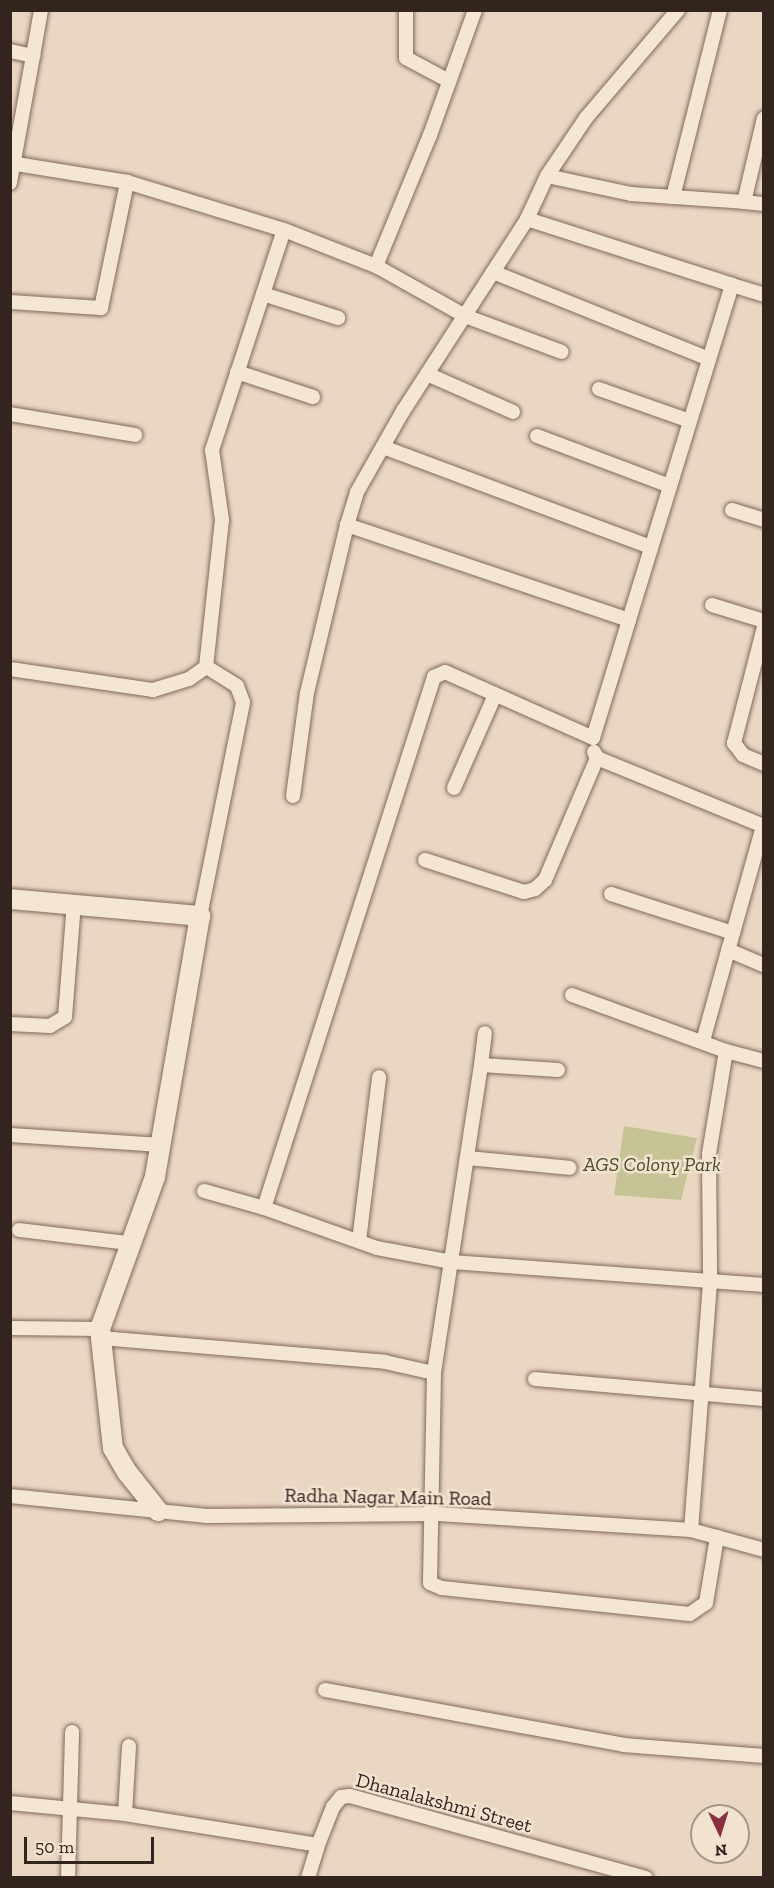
<!DOCTYPE html>
<style>
body{margin:0}
#map{position:relative;width:774px;height:1888px;overflow:hidden;background:#ead7c2;font-family:"Zilla Slab",serif}
div>[style]{position:absolute}
.green>*{inset:0;background:#c6c497}
.roads{filter:drop-shadow(0 0 2px #82695b) drop-shadow(0 0 2px #82695b)}
.street>*{height:14px;margin:-7px;padding:0 7px;transform-origin:7px;border-radius:7px;background:#f5e6d4}
.secondary>*{height:20px;margin:-10px;padding:0 10px;transform-origin:10px;border-radius:10px;background:#f5e6d4}
span{translate:-50% -50%;white-space:nowrap;text-align:center;line-height:1.15;-webkit-text-stroke:5px #f2e3d0;paint-order:stroke}
.park-label{font-size:20px;color:#4a4d26;font-style:italic}
.street-label{font-size:20px;color:#33241e}
.frame{position:absolute;inset:0;border:12px solid #33241e;pointer-events:none}
.north{position:absolute;left:690px;top:1804px;width:60px;height:60px;box-sizing:border-box;background:#f2e3d0;border:2px solid #a69789;border-radius:50%;rotate:176deg;font-size:16px;font-weight:700;line-height:24px;text-align:center;color:#33241e}
.north::after{content:'';display:block;margin:auto;width:21px;height:27px;background:#8b303f;clip-path:polygon(50% 0,100% 100%,50% 72%,0 100%)}
.scale{position:absolute;left:24px;top:1837px;width:130px;height:27px;box-sizing:border-box;border:3px solid #33241e;border-top:0;padding-left:8px;font-size:18px;line-height:21px;white-space:nowrap;color:#33241e;-webkit-text-stroke:4px #f2e3d0;paint-order:stroke}
</style>
<div id="map">
<div class="green">
<div style="clip-path:polygon(624px 1126px,697px 1138px,681px 1200px,614px 1195px)"></div>
</div>
<div class="roads">
<div class="street">
<div style="left:406px;top:10px;width:48px;rotate:90deg"></div>
<div style="left:406px;top:58px;width:49px;rotate:28.1deg"></div>
<div style="left:10px;top:51px;width:24px;rotate:12deg"></div>
<div style="left:33px;top:56px;width:129px;rotate:100.3deg"></div>
<div style="left:33px;top:56px;width:47px;rotate:-80.1deg"></div>
<div style="left:10px;top:163px;width:119px;rotate:9.2deg"></div>
<div style="left:127px;top:182px;width:164px;rotate:17deg"></div>
<div style="left:284px;top:230px;width:99px;rotate:21.4deg"></div>
<div style="left:376px;top:266px;width:142px;rotate:-67.6deg"></div>
<div style="left:430px;top:135px;width:133px;rotate:-70.2deg"></div>
<div style="left:547px;top:176px;width:86px;rotate:12.1deg"></div>
<div style="left:631px;top:194px;width:113px;rotate:4deg"></div>
<div style="left:744px;top:202px;width:86px;rotate:-76.6deg"></div>
<div style="left:673px;top:197px;width:193px;rotate:-75.9deg"></div>
<div style="left:744px;top:202px;width:20px;rotate:6deg"></div>
<div style="left:527px;top:219px;width:47px;rotate:-65.1deg"></div>
<div style="left:547px;top:176px;width:70px;rotate:-56.1deg"></div>
<div style="left:586px;top:118px;width:142px;rotate:-49.6deg"></div>
<div style="left:376px;top:266px;width:102px;rotate:29.3deg"></div>
<div style="left:465px;top:316px;width:103px;rotate:20.4deg"></div>
<div style="left:493px;top:272px;width:233px;rotate:21.9deg"></div>
<div style="left:732px;top:285px;width:350px;rotate:107.1deg"></div>
<div style="left:629px;top:620px;width:298px;rotate:-161.4deg"></div>
<div style="left:347px;top:525px;width:34px;rotate:-73deg"></div>
<div style="left:357px;top:492px;width:93px;rotate:-60.4deg"></div>
<div style="left:403px;top:411px;width:229px;rotate:-57.1deg"></div>
<div style="left:527px;top:219px;width:215px;rotate:17.8deg"></div>
<div style="left:732px;top:285px;width:34px;rotate:17deg"></div>
<div style="left:263px;top:294px;width:79px;rotate:17.7deg"></div>
<div style="left:10px;top:302px;width:91px;rotate:3.8deg"></div>
<div style="left:101px;top:308px;width:129px;rotate:-78.3deg"></div>
<div style="left:237px;top:372px;width:80px;rotate:18.2deg"></div>
<div style="left:427px;top:374px;width:94px;rotate:23.8deg"></div>
<div style="left:599px;top:389px;width:96px;rotate:19.4deg"></div>
<div style="left:10px;top:414px;width:127px;rotate:9.5deg"></div>
<div style="left:537px;top:436px;width:142px;rotate:20.6deg"></div>
<div style="left:383px;top:447px;width:286px;rotate:20.5deg"></div>
<div style="left:732px;top:510px;width:34px;rotate:17deg"></div>
<div style="left:712px;top:605px;width:54px;rotate:17.1deg"></div>
<div style="left:764px;top:627px;width:120px;rotate:104.5deg"></div>
<div style="left:734px;top:743px;width:15px;rotate:53deg"></div>
<div style="left:743px;top:755px;width:23px;rotate:23deg"></div>
<div style="left:10px;top:669px;width:145px;rotate:8.4deg"></div>
<div style="left:153px;top:690px;width:38px;rotate:-17deg"></div>
<div style="left:189px;top:679px;width:21px;rotate:-35deg"></div>
<div style="left:206px;top:667px;width:148px;rotate:-83.8deg"></div>
<div style="left:222px;top:520px;width:71px;rotate:-98.1deg"></div>
<div style="left:212px;top:450px;width:231px;rotate:-71.9deg"></div>
<div style="left:594px;top:752px;width:7px;rotate:63deg"></div>
<div style="left:597px;top:758px;width:180px;rotate:22.2deg"></div>
<div style="left:454px;top:788px;width:102px;rotate:-66.2deg"></div>
<div style="left:293px;top:796px;width:104px;rotate:-82.3deg"></div>
<div style="left:307px;top:693px;width:173px;rotate:-76.6deg"></div>
<div style="left:425px;top:860px;width:104px;rotate:17.9deg"></div>
<div style="left:524px;top:892px;width:11px;rotate:-15deg"></div>
<div style="left:535px;top:889px;width:13px;rotate:-42deg"></div>
<div style="left:545px;top:880px;width:133px;rotate:-66.9deg"></div>
<div style="left:611px;top:894px;width:128px;rotate:17.7deg"></div>
<div style="left:733px;top:933px;width:111px;rotate:-74.3deg"></div>
<div style="left:200px;top:916px;width:218px;rotate:-78.6deg"></div>
<div style="left:243px;top:702px;width:17px;rotate:-111deg"></div>
<div style="left:237px;top:686px;width:36px;rotate:-148deg"></div>
<div style="left:728px;top:950px;width:39px;rotate:23deg"></div>
<div style="left:572px;top:995px;width:164px;rotate:20deg"></div>
<div style="left:726px;top:1051px;width:104px;rotate:99.4deg"></div>
<div style="left:709px;top:1154px;width:127px;rotate:89.5deg"></div>
<div style="left:710px;top:1281px;width:259px;rotate:-175.8deg"></div>
<div style="left:452px;top:1262px;width:76px;rotate:-169.4deg"></div>
<div style="left:377px;top:1248px;width:120px;rotate:-160.5deg"></div>
<div style="left:264px;top:1208px;width:558px;rotate:-72.25deg"></div>
<div style="left:434px;top:677px;width:12px;rotate:-24deg"></div>
<div style="left:445px;top:672px;width:162px;rotate:24deg"></div>
<div style="left:593px;top:738px;width:123px;rotate:-73deg"></div>
<div style="left:10px;top:1024px;width:40px;rotate:2.9deg"></div>
<div style="left:50px;top:1026px;width:17px;rotate:-31deg"></div>
<div style="left:65px;top:1017px;width:114px;rotate:-85.5deg"></div>
<div style="left:703px;top:1041px;width:112px;rotate:-74.5deg"></div>
<div style="left:726px;top:1051px;width:39px;rotate:15deg"></div>
<div style="left:481px;top:1065px;width:32px;rotate:-83deg"></div>
<div style="left:558px;top:1070px;width:77px;rotate:-176.3deg"></div>
<div style="left:481px;top:1065px;width:312px;rotate:98.7deg"></div>
<div style="left:434px;top:1373px;width:210px;rotate:91.1deg"></div>
<div style="left:430px;top:1583px;width:13px;rotate:23deg"></div>
<div style="left:442px;top:1588px;width:249px;rotate:6deg"></div>
<div style="left:690px;top:1614px;width:19px;rotate:-35deg"></div>
<div style="left:706px;top:1603px;width:67px;rotate:-80.5deg"></div>
<div style="left:10px;top:1135px;width:152px;rotate:3.8deg"></div>
<div style="left:467px;top:1158px;width:103px;rotate:5.5deg"></div>
<div style="left:204px;top:1191px;width:62px;rotate:15.8deg"></div>
<div style="left:19px;top:1230px;width:110px;rotate:6.8deg"></div>
<div style="left:359px;top:1241px;width:165px;rotate:-83deg"></div>
<div style="left:10px;top:1328px;width:90px;rotate:0.6deg"></div>
<div style="left:101px;top:1338px;width:285px;rotate:4.8deg"></div>
<div style="left:385px;top:1362px;width:50px;rotate:12.7deg"></div>
<div style="left:535px;top:1379px;width:230px;rotate:5deg"></div>
<div style="left:10px;top:1496px;width:198px;rotate:5.8deg"></div>
<div style="left:207px;top:1516px;width:231px;rotate:-0.5deg"></div>
<div style="left:438px;top:1514px;width:254px;rotate:3.6deg"></div>
<div style="left:691px;top:1530px;width:76px;rotate:15.3deg"></div>
<div style="left:691px;top:1530px;width:250px;rotate:-85.6deg"></div>
<div style="left:710px;top:1281px;width:54px;rotate:4.2deg"></div>
<div style="left:325px;top:1690px;width:304px;rotate:10.4deg"></div>
<div style="left:624px;top:1745px;width:140px;rotate:4.5deg"></div>
<div style="left:10px;top:1803px;width:116px;rotate:5.5deg"></div>
<div style="left:125px;top:1814px;width:195px;rotate:9.1deg"></div>
<div style="left:318px;top:1845px;width:41px;rotate:-68.5deg"></div>
<div style="left:333px;top:1807px;width:13px;rotate:-51deg"></div>
<div style="left:341px;top:1797px;width:9px;rotate:-6deg"></div>
<div style="left:350px;top:1796px;width:307px;rotate:15.5deg"></div>
<div style="left:125px;top:1814px;width:68px;rotate:-86.6deg"></div>
<div style="left:68px;top:1878px;width:146px;rotate:-88.4deg"></div>
<div style="left:308px;top:1878px;width:34px;rotate:-73deg"></div>
</div>
<div class="secondary">
<div style="left:10px;top:899px;width:191px;rotate:5.1deg"></div>
<div style="left:200px;top:916px;width:265px;rotate:99.8deg"></div>
<div style="left:155px;top:1177px;width:162px;rotate:109.9deg"></div>
<div style="left:100px;top:1329px;width:120px;rotate:83.8deg"></div>
<div style="left:113px;top:1448px;width:28px;rotate:60deg"></div>
<div style="left:127px;top:1472px;width:50px;rotate:51.5deg"></div>
</div>
</div>
<div class="park-label">
<span style="left:652px;top:1164px">AGS Colony Park</span>
</div>
<div class="street-label">
<span style="left:388px;top:1497px;rotate:1deg">Radha Nagar Main Road</span>
<span style="left:444px;top:1803px;rotate:15deg">Dhanalakshmi Street</span>
</div>
<div class="frame"></div>
<div class="north">N</div>
<div class="scale">50 m</div>
</div>
